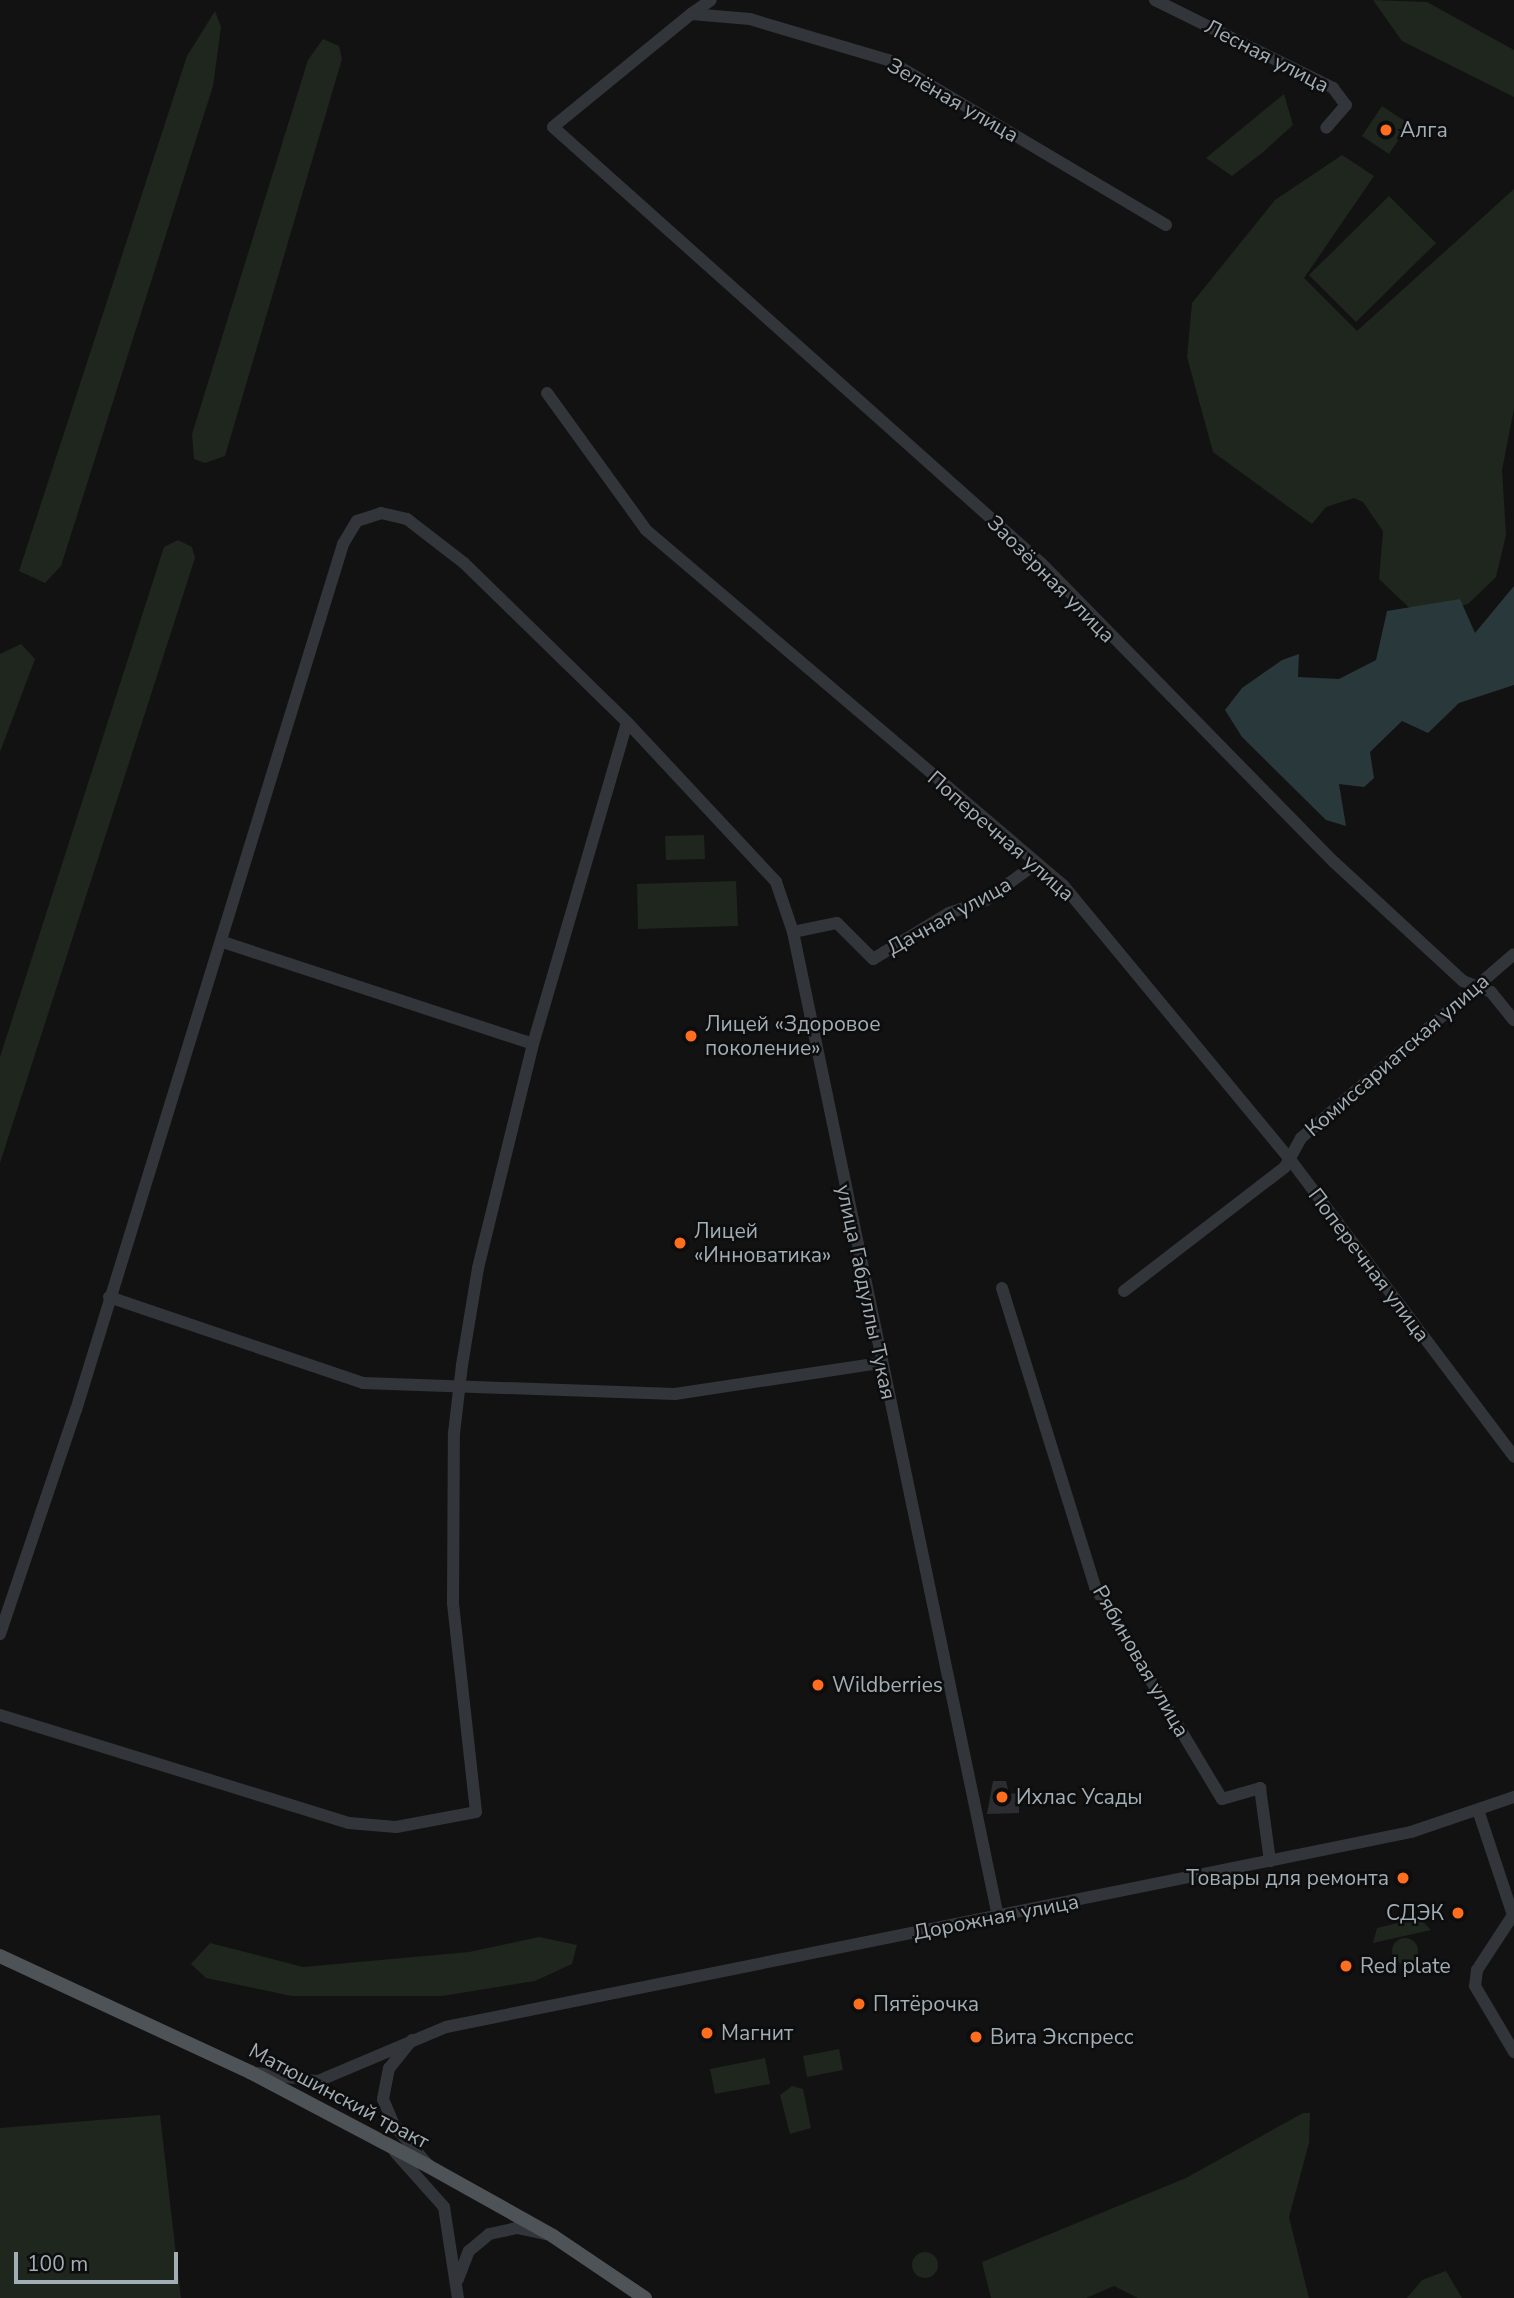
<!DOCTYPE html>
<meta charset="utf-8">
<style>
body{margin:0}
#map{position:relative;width:1514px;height:2298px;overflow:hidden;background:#121213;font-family:"Nunito Sans",sans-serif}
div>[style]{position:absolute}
.green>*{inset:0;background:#1f261e}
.round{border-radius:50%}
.water>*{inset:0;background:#29383a}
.building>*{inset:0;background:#2c2d30}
.minor>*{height:12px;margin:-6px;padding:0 6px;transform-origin:6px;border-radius:6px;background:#323539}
.major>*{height:14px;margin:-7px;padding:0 7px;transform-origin:7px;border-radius:7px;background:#4e5358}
.dots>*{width:19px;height:19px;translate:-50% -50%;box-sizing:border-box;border:4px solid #0d0d0e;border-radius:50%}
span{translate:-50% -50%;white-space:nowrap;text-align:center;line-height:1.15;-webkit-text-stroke:5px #0d0d0e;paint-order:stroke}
.street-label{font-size:21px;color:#a2aeb5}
.poi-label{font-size:21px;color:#a2aeb5}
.left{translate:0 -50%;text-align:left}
.right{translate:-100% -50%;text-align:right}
.scale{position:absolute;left:14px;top:2252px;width:164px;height:32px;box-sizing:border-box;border:4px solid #a2aeb5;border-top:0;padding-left:9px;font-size:21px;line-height:24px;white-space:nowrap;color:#a2aeb5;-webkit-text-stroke:5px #0d0d0e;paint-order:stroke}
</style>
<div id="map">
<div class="green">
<div style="clip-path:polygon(1373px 0,1427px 2px,1514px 50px,1514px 97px,1402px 41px)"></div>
<div style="clip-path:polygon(215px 11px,221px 27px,213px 86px,61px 566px,45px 583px,19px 571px,187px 56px)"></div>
<div style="clip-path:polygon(323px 39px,339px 46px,342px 59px,225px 456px,205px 463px,194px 459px,192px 434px,308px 60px)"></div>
<div style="clip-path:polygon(1284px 94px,1293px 125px,1262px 153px,1232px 176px,1206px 158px)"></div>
<div style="clip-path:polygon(1382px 106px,1409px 124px,1389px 154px,1362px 136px)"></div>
<div style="clip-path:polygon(1342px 155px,1374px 176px,1304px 278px,1357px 331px,1514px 189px,1514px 409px,1502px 470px,1506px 535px,1496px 577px,1468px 604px,1419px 617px,1379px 579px,1383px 531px,1363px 502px,1354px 498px,1326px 507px,1312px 524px,1213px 452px,1187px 357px,1192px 303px,1275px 200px)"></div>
<div style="clip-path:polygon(1389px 196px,1436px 243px,1356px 322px,1309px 275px)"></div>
<div style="clip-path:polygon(178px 540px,192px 547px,195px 558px,0 1163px,0 1057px,164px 547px)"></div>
<div style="clip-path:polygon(21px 644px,35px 659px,0 752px,0 654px)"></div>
<div style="clip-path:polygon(704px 835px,705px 859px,666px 860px,665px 836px)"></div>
<div style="clip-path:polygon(736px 881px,738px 926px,638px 929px,637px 884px)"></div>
<div style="clip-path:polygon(1419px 1918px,1431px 1930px,1373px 1943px,1377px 1928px)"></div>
<div style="clip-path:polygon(539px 1937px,577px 1945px,572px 1964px,535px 1981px,442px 1996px,292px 1996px,206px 1978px,191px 1964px,210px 1943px,303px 1967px,469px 1952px)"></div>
<div class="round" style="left:1392px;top:1938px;width:26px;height:26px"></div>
<div style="clip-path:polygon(839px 2049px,843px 2070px,807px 2077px,803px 2056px)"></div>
<div style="clip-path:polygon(765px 2058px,770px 2084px,715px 2094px,710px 2069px)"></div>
<div style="clip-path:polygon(792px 2086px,803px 2089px,811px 2128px,790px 2134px,780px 2095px)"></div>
<div style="clip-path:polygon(1303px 2113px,1310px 2113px,1309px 2143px,1289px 2217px,1309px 2298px,1138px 2298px,1114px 2286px,1086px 2298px,991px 2298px,982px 2262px,1186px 2178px)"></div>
<div style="clip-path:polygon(160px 2115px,181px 2298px,0 2298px,0 2128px)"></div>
<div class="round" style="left:912px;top:2252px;width:26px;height:26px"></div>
<div style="clip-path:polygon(1446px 2271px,1462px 2298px,1407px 2298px,1422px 2280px)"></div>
</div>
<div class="water">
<div style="clip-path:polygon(1514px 586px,1514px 685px,1459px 703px,1428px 733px,1402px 721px,1370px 752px,1374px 778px,1364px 787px,1339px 784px,1346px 826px,1326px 820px,1242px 737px,1225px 710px,1242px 688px,1282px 660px,1299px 654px,1298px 677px,1339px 679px,1376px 660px,1387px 611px,1460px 599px,1475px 633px)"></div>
</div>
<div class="building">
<div style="clip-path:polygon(993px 1781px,1006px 1781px,1009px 1794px,1019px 1793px,1019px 1813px,987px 1814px)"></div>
</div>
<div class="minor">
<div style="left:1155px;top:0;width:199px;rotate:26.3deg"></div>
<div style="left:1333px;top:88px;width:21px;rotate:53deg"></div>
<div style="left:1346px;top:105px;width:30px;rotate:131deg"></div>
<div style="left:691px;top:14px;width:24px;rotate:-35deg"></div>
<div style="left:1166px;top:225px;width:323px;rotate:-149.3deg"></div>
<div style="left:888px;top:60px;width:144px;rotate:-163.5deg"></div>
<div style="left:750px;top:19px;width:59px;rotate:-175.2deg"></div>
<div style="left:691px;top:14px;width:178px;rotate:140.7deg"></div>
<div style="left:553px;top:127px;width:654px;rotate:41.78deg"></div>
<div style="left:1041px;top:563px;width:419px;rotate:45.6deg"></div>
<div style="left:1334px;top:862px;width:176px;rotate:42.7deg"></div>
<div style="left:1463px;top:981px;width:30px;rotate:21deg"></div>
<div style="left:1491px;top:992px;width:36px;rotate:51deg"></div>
<div style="left:547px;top:393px;width:169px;rotate:54.1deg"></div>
<div style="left:646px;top:530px;width:548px;rotate:40.41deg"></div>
<div style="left:1063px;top:885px;width:354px;rotate:50.4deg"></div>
<div style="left:1289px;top:1158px;width:374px;rotate:53deg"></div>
<div style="left:793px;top:932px;width:45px;rotate:-11.6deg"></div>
<div style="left:837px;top:923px;width:51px;rotate:45deg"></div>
<div style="left:873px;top:959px;width:89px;rotate:-31.2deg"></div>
<div style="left:949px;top:913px;width:39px;rotate:-19deg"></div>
<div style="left:986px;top:900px;width:59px;rotate:-36.1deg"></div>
<div style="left:223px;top:942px;width:326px;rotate:18.2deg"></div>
<div style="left:1002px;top:1288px;width:313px;rotate:72.7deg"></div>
<div style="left:1095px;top:1587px;width:247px;rotate:59.1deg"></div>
<div style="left:1222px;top:1799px;width:40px;rotate:-16deg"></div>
<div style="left:1260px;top:1788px;width:74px;rotate:82.2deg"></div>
<div style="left:1124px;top:1291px;width:203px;rotate:-37.6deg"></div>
<div style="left:1285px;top:1167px;width:33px;rotate:-61deg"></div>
<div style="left:1301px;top:1138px;width:281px;rotate:-40.8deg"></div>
<div style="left:109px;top:1297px;width:268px;rotate:18.7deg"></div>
<div style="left:363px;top:1383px;width:312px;rotate:2deg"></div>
<div style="left:675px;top:1394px;width:208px;rotate:-8.6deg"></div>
<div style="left:0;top:1634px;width:237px;rotate:-71.3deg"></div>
<div style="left:76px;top:1410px;width:906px;rotate:-72.86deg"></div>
<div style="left:343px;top:544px;width:27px;rotate:-59deg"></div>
<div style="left:357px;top:521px;width:25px;rotate:-18deg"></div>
<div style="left:381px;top:513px;width:27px;rotate:13deg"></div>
<div style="left:407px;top:519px;width:72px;rotate:37.7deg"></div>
<div style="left:464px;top:563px;width:228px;rotate:44.3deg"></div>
<div style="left:627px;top:722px;width:219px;rotate:47deg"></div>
<div style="left:776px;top:882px;width:53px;rotate:71.2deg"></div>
<div style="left:793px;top:932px;width:1006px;rotate:78.24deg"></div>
<div style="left:0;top:1715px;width:365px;rotate:17.2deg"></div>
<div style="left:349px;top:1823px;width:47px;rotate:4.9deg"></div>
<div style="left:396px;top:1827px;width:81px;rotate:-10.6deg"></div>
<div style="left:476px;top:1812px;width:210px;rotate:-96.3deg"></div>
<div style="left:453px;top:1603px;width:170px;rotate:-89.7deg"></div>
<div style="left:454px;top:1433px;width:68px;rotate:-83.3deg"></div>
<div style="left:462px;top:1365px;width:98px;rotate:-80.6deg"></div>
<div style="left:478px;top:1268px;width:231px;rotate:-76.2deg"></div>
<div style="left:533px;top:1044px;width:335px;rotate:-73.7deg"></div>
<div style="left:1479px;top:1813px;width:108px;rotate:71.6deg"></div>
<div style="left:1513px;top:1915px;width:66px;rotate:123.2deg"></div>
<div style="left:1477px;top:1970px;width:16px;rotate:97deg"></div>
<div style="left:1475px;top:1986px;width:77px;rotate:59.4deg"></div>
<div style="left:412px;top:2040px;width:36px;rotate:129deg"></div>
<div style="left:389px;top:2068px;width:32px;rotate:101deg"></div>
<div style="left:383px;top:2099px;width:28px;rotate:67deg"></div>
<div style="left:394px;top:2125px;width:52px;rotate:49.6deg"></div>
<div style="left:257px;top:2073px;width:62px;rotate:7.5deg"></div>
<div style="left:318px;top:2081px;width:139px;rotate:-22.9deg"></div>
<div style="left:446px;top:2027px;width:985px;rotate:-11.42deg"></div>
<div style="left:1411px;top:1832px;width:109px;rotate:-18.8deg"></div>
<div style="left:395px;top:2152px;width:74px;rotate:48.3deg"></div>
<div style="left:444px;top:2207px;width:92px;rotate:81.3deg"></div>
<div style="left:458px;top:2279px;width:30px;rotate:-69deg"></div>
<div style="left:469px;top:2251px;width:26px;rotate:-40deg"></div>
<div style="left:489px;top:2234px;width:29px;rotate:-12deg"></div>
<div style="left:517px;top:2228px;width:30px;rotate:12deg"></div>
</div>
<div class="major">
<div style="left:0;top:1956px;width:276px;rotate:24.9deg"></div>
<div style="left:250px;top:2072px;width:201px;rotate:27.8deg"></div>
<div style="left:428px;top:2166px;width:143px;rotate:29.2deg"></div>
<div style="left:553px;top:2236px;width:111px;rotate:34deg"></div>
</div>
<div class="dots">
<div style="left:1386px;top:130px;background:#ff6e1e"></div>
<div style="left:691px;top:1036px;background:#ff6e1e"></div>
<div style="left:680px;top:1243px;background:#ff6e1e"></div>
<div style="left:818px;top:1685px;background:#ff6e1e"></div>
<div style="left:1002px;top:1797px;background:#ff6e1e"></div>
<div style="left:1403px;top:1878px;background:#ff6e1e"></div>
<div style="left:1458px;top:1913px;background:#ff6e1e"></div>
<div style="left:1346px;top:1966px;background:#ff6e1e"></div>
<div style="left:859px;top:2004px;background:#ff6e1e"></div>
<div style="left:707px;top:2033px;background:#ff6e1e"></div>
<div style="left:976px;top:2037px;background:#ff6e1e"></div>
</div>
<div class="street-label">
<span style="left:1267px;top:56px;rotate:27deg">Лесная улица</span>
<span style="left:953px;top:100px;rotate:30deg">Зелёная улица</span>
<span style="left:1051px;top:579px;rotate:45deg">Заозёрная улица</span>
<span style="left:1001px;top:836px;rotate:41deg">Поперечная улица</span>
<span style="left:949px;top:916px;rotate:-29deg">Дачная улица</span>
<span style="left:1397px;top:1055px;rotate:-41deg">Комиссариатская улица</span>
<span style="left:1369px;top:1265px;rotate:53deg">Поперечная улица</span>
<span style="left:866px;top:1292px;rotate:78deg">улица Габдуллы Тукая</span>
<span style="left:1141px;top:1661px;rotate:60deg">Рябиновая улица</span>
<span style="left:996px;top:1917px;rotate:-11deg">Дорожная улица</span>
<span style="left:339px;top:2096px;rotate:28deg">Матюшинский тракт</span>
</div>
<div class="poi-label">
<span class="left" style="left:1400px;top:130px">Алга</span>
<span class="left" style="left:705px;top:1036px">Лицей «Здоровое<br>поколение»</span>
<span class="left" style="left:694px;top:1243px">Лицей<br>«Инноватика»</span>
<span class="left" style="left:832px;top:1685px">Wildberries</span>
<span class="left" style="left:1016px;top:1797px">Ихлас Усады</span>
<span class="right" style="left:1389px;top:1878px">Товары для ремонта</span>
<span class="right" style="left:1444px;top:1913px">СДЭК</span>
<span class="left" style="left:1360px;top:1966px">Red plate</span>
<span class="left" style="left:873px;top:2004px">Пятёрочка</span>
<span class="left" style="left:721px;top:2033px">Магнит</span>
<span class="left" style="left:990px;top:2037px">Вита Экспресс</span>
</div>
<div class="scale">100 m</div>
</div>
